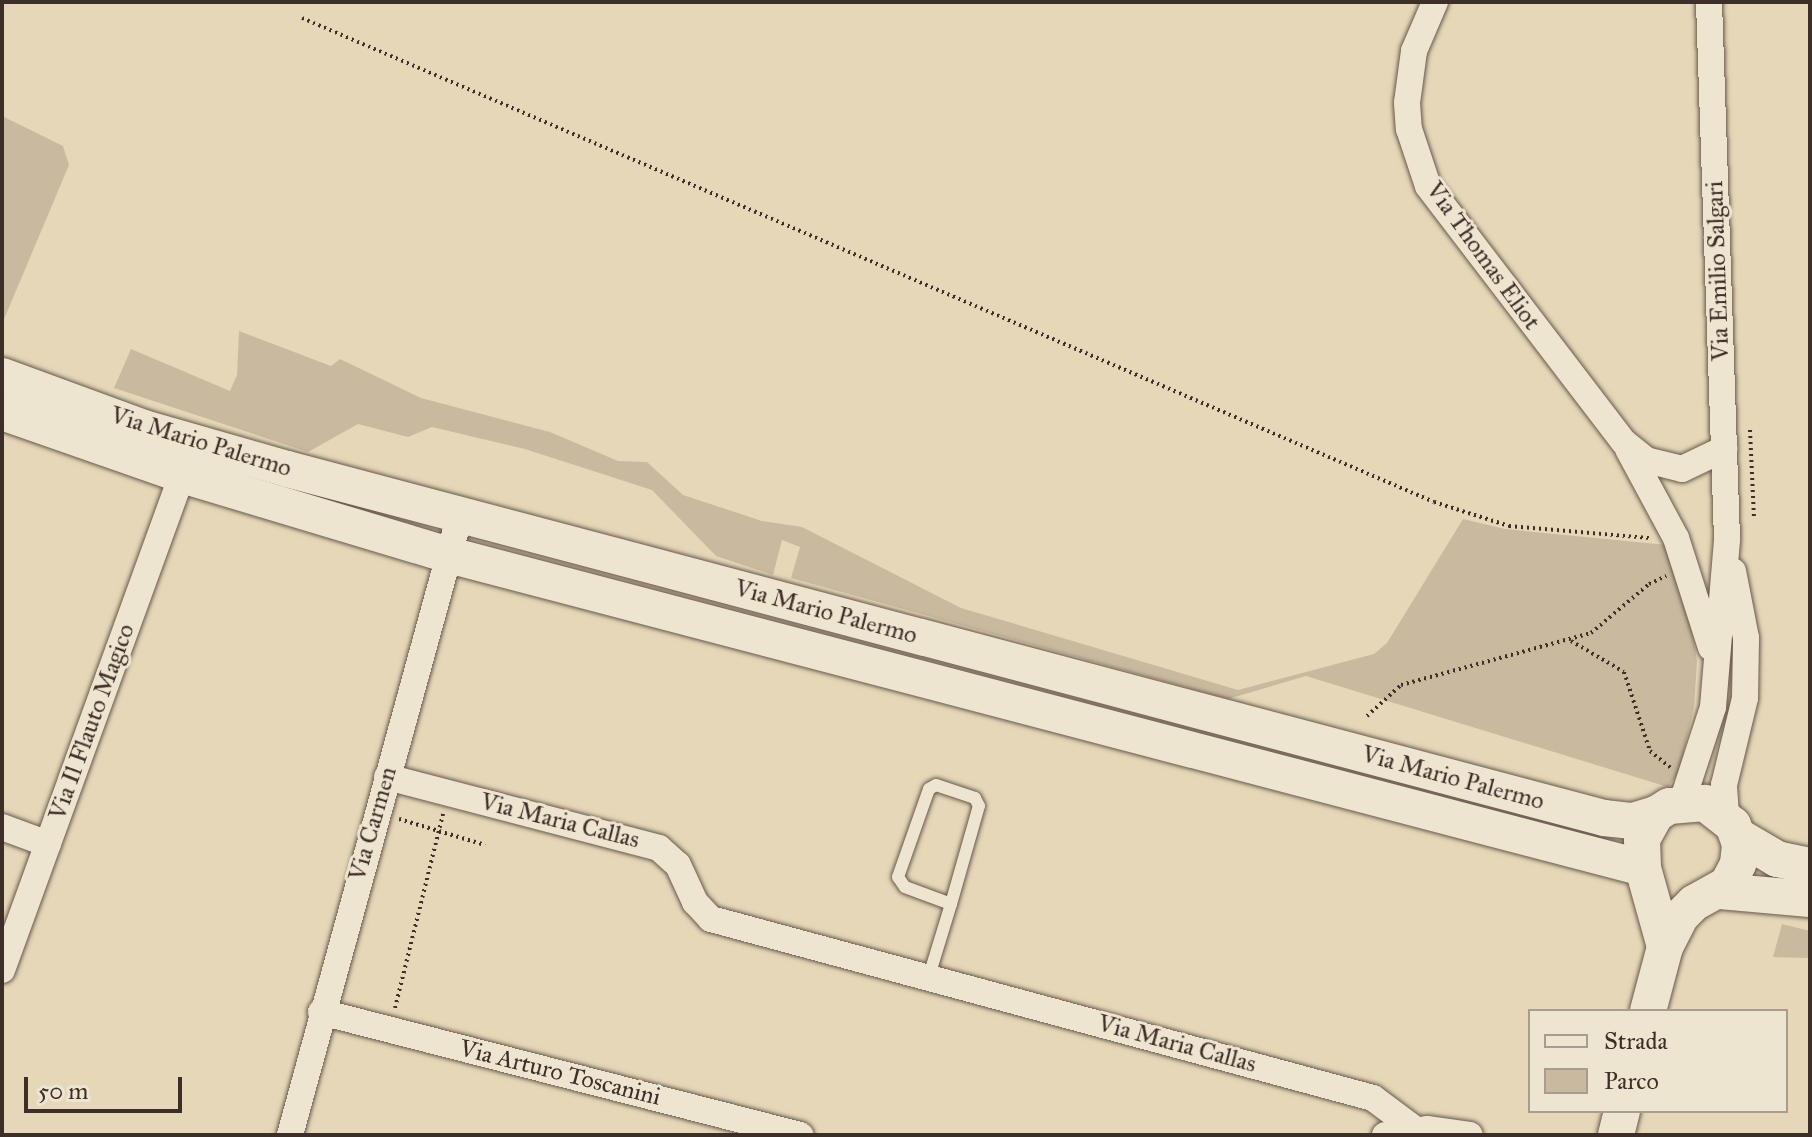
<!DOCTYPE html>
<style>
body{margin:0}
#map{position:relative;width:1812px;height:1137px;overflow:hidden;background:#e5d7b7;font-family:"IM FELL Great Primer",serif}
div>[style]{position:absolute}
.green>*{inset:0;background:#c9ba9f}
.path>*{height:4px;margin-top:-2px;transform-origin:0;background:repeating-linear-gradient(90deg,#3e2e28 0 2px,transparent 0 6px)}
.roads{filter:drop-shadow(0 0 2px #68584c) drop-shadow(0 0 2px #68584c)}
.lane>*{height:12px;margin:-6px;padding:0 6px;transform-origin:6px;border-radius:6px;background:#eee5d0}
.street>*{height:26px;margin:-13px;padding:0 13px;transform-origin:13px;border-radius:13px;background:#eee5d0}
.secondary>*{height:36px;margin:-18px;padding:0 18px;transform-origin:18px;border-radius:18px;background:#eee5d0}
span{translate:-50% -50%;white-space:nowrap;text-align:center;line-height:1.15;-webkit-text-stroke:6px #eee5d0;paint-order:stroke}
.street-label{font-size:24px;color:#3e2e28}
.frame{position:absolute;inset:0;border:4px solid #3e2e28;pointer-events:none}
.legend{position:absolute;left:1528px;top:1009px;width:260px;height:104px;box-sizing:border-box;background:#eee5d0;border:2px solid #a89c8d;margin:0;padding:10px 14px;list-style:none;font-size:24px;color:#3e2e28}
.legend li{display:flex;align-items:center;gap:16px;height:40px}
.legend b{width:40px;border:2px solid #a89c8d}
.scale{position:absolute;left:24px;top:1077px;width:158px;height:36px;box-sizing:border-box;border:4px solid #3e2e28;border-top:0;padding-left:10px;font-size:24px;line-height:28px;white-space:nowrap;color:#3e2e28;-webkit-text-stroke:6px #eee5d0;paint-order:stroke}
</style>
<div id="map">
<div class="green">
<div style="clip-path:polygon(2px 116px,63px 146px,69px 165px,2px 324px)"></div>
<div style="clip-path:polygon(239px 331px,331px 366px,340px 359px,421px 398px,550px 432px,618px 461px,647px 462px,683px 495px,762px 521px,802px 527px,961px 608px,1238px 690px,1374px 654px,1387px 643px,1463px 519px,1505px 529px,1667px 545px,1690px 618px,1697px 661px,1694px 707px,1679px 772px,1668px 787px,1306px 676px,1228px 699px,791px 578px,800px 547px,782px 540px,773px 575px,716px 556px,652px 490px,525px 449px,432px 427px,408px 437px,358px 424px,308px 452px,114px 388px,131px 349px,230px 391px,237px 375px)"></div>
<div style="clip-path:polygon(1782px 924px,1810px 931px,1810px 958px,1773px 957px)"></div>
</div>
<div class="path">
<div style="left:302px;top:18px;width:1231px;rotate:23.15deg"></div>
<div style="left:1434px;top:502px;width:79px;rotate:17.7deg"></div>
<div style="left:1509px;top:526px;width:142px;rotate:4.9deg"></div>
<div style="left:1750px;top:430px;width:87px;rotate:87.4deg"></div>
<div style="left:1571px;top:641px;width:61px;rotate:30.3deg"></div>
<div style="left:1624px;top:672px;width:83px;rotate:71.8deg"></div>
<div style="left:1650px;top:751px;width:27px;rotate:39deg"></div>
<div style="left:1367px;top:716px;width:46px;rotate:-42.4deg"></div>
<div style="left:1401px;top:685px;width:197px;rotate:-15.3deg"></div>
<div style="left:1591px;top:633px;width:76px;rotate:-40.2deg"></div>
<div style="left:1649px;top:584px;width:19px;rotate:-25deg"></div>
<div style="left:399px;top:819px;width:90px;rotate:16.8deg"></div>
<div style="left:395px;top:1008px;width:200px;rotate:-76.1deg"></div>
</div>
<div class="roads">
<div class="lane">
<div style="left:929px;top:976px;width:75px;rotate:-73deg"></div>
<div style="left:951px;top:904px;width:102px;rotate:-74.1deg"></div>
<div style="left:979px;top:806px;width:9px;rotate:-117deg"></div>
<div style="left:975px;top:798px;width:41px;rotate:-161.6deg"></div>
<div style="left:936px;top:785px;width:8px;rotate:150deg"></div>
<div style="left:929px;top:789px;width:93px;rotate:109.4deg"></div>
<div style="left:898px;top:877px;width:12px;rotate:55deg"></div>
<div style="left:905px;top:887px;width:49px;rotate:20.3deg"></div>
</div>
<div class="street">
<div style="left:1435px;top:2px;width:53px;rotate:113.2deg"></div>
<div style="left:1414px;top:51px;width:52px;rotate:97.7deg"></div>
<div style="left:1407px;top:103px;width:26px;rotate:86deg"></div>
<div style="left:1409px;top:129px;width:60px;rotate:71.6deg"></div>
<div style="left:1428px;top:186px;width:322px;rotate:52.6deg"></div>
<div style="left:1624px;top:442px;width:28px;rotate:39deg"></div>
<div style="left:1646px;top:460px;width:37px;rotate:14deg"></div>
<div style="left:1682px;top:469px;width:47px;rotate:-25.5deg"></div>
<div style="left:1628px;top:449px;width:101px;rotate:61.7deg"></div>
<div style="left:1676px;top:538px;width:115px;rotate:72.3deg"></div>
<div style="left:387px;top:777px;width:281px;rotate:14.6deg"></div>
<div style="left:659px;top:848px;width:25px;rotate:42deg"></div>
<div style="left:678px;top:865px;width:41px;rotate:65.3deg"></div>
<div style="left:695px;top:902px;width:23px;rotate:47deg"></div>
<div style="left:711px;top:919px;width:686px;rotate:15.13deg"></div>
<div style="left:1373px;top:1098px;width:54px;rotate:36.7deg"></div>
<div style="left:1682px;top:802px;width:100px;rotate:-71.9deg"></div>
<div style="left:1713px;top:707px;width:169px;rotate:-85.2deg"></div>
<div style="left:1727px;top:539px;width:537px;rotate:-91.92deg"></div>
<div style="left:1726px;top:815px;width:30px;rotate:-94deg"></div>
<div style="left:1724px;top:785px;width:89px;rotate:-76.4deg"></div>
<div style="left:1745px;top:698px;width:60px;rotate:-89deg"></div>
<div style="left:1746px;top:638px;width:68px;rotate:-101deg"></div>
<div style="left:2px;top:827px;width:49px;rotate:20.3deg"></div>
<div style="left:2px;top:970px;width:527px;rotate:-70.02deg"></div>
<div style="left:321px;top:1012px;width:495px;rotate:14.4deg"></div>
<div style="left:290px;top:1135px;width:643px;rotate:-74.67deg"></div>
<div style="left:1385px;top:1135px;width:42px;rotate:-8.1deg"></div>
<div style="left:1427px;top:1129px;width:43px;rotate:7.9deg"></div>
</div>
<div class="secondary">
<div style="left:2px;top:376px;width:151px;rotate:20.1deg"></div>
<div style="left:144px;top:428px;width:149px;rotate:16deg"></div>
<div style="left:287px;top:469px;width:1362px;rotate:14.84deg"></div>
<div style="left:1604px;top:818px;width:29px;rotate:6deg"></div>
<div style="left:1633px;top:821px;width:24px;rotate:-17deg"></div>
<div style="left:2px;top:412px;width:191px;rotate:19.3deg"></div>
<div style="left:182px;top:475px;width:279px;rotate:16.7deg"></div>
<div style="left:449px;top:555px;width:1234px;rotate:14.69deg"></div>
<div style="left:1738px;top:836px;width:45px;rotate:30.5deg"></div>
<div style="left:1777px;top:859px;width:34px;rotate:12deg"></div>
<div style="left:1720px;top:891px;width:90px;rotate:5.1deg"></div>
<div style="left:1648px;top:1011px;width:66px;rotate:-75.1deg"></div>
<div style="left:1665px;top:947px;width:34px;rotate:-63deg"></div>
<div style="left:1680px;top:917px;width:20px;rotate:-45deg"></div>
<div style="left:1694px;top:903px;width:38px;rotate:-29deg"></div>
<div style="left:1727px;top:885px;width:24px;rotate:-62deg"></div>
<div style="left:1738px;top:864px;width:20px;rotate:-84deg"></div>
<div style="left:1740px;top:844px;width:20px;rotate:-110deg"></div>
<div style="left:1733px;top:825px;width:36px;rotate:-142deg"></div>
<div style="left:1705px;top:803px;width:36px;rotate:175deg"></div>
<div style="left:1669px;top:806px;width:15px;rotate:148deg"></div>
<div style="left:1656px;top:814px;width:29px;rotate:119deg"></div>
<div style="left:1642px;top:839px;width:29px;rotate:88deg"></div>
<div style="left:1643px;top:868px;width:82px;rotate:74.4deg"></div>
<div style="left:1616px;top:1135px;width:25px;rotate:-76deg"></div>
</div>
</div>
<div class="street-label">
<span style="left:1483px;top:256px;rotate:54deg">Via Thomas Eliot</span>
<span style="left:1718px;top:271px;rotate:-92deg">Via Emilio Salgari</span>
<span style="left:201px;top:442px;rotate:17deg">Via Mario Palermo</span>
<span style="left:826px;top:612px;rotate:15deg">Via Mario Palermo</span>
<span style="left:92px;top:722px;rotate:-70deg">Via Il Flauto Magico</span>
<span style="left:1453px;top:778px;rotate:15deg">Via Mario Palermo</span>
<span style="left:560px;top:821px;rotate:14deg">Via Maria Callas</span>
<span style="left:373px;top:824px;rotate:-74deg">Via Carmen</span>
<span style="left:1177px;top:1044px;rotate:15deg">Via Maria Callas</span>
<span style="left:560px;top:1073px;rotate:14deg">Via Arturo Toscanini</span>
</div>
<div class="frame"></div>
<ul class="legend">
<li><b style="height:10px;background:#eee5d0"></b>Strada</li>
<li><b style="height:22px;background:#c9ba9f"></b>Parco</li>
</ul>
<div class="scale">50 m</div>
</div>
